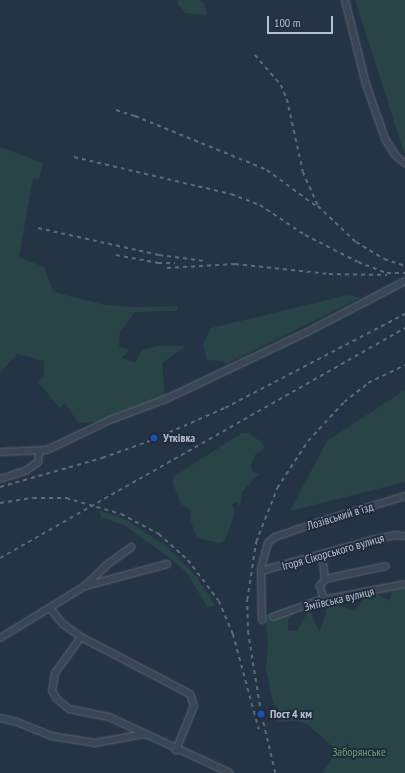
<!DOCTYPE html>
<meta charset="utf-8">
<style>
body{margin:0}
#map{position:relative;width:405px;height:773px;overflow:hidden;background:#253445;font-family:"PT Sans Narrow",sans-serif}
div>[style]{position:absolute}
.green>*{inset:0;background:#284446}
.roads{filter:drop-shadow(0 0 1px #596471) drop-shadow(0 0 1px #596471)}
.minor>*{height:6px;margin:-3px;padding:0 3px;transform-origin:3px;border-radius:3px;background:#3a4654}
.rail>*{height:1.5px;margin-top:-0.75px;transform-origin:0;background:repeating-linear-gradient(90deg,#5c6a7b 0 4px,transparent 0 8px)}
.dots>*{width:11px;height:11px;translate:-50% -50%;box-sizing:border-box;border:2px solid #1f2b3a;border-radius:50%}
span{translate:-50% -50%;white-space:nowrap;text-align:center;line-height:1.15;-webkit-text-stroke:3.5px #1f2b3a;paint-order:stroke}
.poi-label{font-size:12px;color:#b8c1ce;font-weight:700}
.left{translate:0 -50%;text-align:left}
.street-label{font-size:12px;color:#b8c1ce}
.park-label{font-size:12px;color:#6da076}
.scale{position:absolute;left:267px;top:16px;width:66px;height:18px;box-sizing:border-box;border:2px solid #b8c1ce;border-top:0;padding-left:5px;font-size:12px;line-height:14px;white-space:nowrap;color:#b8c1ce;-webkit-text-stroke:3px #1f2b3a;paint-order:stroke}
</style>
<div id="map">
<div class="green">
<div style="clip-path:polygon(179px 0,199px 0,204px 3px,207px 15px,185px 13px,177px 3px)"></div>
<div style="clip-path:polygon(355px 0,405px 0,405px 155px)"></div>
<div style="clip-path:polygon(0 147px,43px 163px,39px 179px,33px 178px,19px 257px,44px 267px,53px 292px,105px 305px,131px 307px,178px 306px,177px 311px,135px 312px,120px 332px,119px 346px,129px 350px,122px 358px,135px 363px,142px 350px,158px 346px,186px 346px,162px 363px,165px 396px,95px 422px,78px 423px,65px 403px,60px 408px,38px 382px,44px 377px,44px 361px,17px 354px,0 373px)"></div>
<div style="clip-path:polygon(348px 295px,360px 298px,226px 364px,224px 361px,207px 360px,203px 344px,211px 328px)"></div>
<div style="clip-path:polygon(405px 390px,405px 482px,290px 511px,327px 441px)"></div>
<div style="clip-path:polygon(242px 433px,249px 433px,261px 442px,265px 448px,255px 455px,251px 465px,252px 471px,259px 474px,242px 492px,240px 506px,236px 502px,232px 504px,235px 513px,225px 540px,220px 543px,202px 539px,197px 537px,190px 520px,191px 510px,181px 504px,173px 484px,173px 477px)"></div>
<div style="clip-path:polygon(99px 510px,126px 520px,166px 546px,196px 576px,215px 605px,208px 608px,187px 573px,170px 558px,124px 525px,101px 517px)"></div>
<div style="clip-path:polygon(394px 585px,405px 587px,405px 773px,322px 773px,338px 751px,307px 724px,296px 721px,276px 722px,278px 708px,273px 703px,266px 669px,268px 643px,265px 615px,283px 608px,299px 606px,288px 621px,288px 631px,298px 630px,309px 609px,319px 632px,330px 602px,355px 611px,368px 590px,390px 601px)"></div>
</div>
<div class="roads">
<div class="minor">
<div style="left:345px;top:0;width:87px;rotate:76deg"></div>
<div style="left:366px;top:84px;width:58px;rotate:70.9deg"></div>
<div style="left:385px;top:139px;width:20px;rotate:57deg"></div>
<div style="left:396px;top:156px;width:11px;rotate:38deg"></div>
<div style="left:0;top:452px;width:47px;rotate:-2.4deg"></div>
<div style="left:47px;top:450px;width:70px;rotate:-25.5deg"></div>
<div style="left:110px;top:420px;width:60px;rotate:-20.6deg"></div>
<div style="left:166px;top:399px;width:158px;rotate:-25.4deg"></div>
<div style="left:309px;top:331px;width:108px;rotate:-27.5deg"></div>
<div style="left:0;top:479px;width:28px;rotate:-18deg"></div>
<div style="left:27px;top:470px;width:14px;rotate:-36deg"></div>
<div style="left:38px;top:462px;width:10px;rotate:-84deg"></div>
<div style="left:322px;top:555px;width:24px;rotate:83deg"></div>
<div style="left:325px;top:579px;width:9px;rotate:126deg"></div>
<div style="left:320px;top:586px;width:15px;rotate:74deg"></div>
<div style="left:261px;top:571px;width:115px;rotate:-15.6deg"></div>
<div style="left:372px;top:540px;width:24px;rotate:-12deg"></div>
<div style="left:395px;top:535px;width:10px;rotate:6deg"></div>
<div style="left:325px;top:579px;width:62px;rotate:-12deg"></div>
<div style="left:85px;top:586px;width:32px;rotate:-44deg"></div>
<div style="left:108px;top:564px;width:29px;rotate:-36deg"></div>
<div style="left:50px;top:608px;width:21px;rotate:51deg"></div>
<div style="left:63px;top:624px;width:22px;rotate:36deg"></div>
<div style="left:81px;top:637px;width:44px;rotate:125.8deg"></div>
<div style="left:55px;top:673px;width:18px;rotate:99deg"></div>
<div style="left:52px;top:691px;width:9px;rotate:58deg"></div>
<div style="left:57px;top:699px;width:16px;rotate:40deg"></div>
<div style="left:69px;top:709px;width:41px;rotate:11.3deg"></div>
<div style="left:109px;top:717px;width:133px;rotate:24.8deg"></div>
<div style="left:273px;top:617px;width:47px;rotate:-20deg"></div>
<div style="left:317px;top:601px;width:90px;rotate:-10.9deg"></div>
<div style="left:262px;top:620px;width:51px;rotate:-91.1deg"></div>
<div style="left:261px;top:569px;width:27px;rotate:-75deg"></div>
<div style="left:268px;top:543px;width:9px;rotate:-41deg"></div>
<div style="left:275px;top:537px;width:53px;rotate:-18.8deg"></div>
<div style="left:325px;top:520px;width:84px;rotate:-16.7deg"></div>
<div style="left:81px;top:637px;width:123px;rotate:27.6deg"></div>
<div style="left:190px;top:694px;width:13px;rotate:72deg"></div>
<div style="left:194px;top:706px;width:48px;rotate:112.2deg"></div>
<div style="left:0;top:638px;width:100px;rotate:-31.5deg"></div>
<div style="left:85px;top:586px;width:85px;rotate:-15deg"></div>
<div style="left:0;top:718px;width:17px;rotate:13deg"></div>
<div style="left:17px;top:722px;width:37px;rotate:22deg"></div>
<div style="left:51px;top:736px;width:45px;rotate:9deg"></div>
<div style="left:95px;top:743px;width:50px;rotate:-10.4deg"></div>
</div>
</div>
<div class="rail">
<div style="left:255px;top:55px;width:40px;rotate:49deg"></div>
<div style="left:281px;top:85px;width:15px;rotate:67deg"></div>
<div style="left:287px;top:99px;width:75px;rotate:77.6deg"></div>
<div style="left:303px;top:172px;width:37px;rotate:66deg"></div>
<div style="left:318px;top:206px;width:52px;rotate:43.5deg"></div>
<div style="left:356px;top:242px;width:33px;rotate:31deg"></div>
<div style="left:384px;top:259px;width:22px;rotate:18deg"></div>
<div style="left:116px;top:110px;width:20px;rotate:18deg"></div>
<div style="left:135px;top:116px;width:143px;rotate:22.2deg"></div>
<div style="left:267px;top:170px;width:61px;rotate:36.3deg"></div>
<div style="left:74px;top:157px;width:161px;rotate:13.3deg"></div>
<div style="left:231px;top:194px;width:31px;rotate:21deg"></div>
<div style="left:260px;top:205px;width:54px;rotate:33.7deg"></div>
<div style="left:305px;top:235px;width:59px;rotate:27deg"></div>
<div style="left:358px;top:262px;width:31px;rotate:21deg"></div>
<div style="left:387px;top:273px;width:18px"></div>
<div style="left:38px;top:228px;width:124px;rotate:12.6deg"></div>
<div style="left:159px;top:255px;width:46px;rotate:7.4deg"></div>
<div style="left:116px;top:255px;width:43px;rotate:10.8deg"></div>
<div style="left:158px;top:263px;width:17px"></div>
<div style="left:167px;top:268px;width:68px;rotate:-3.4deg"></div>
<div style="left:235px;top:264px;width:95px;rotate:6.1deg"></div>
<div style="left:329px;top:274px;width:58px;rotate:1deg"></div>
<div style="left:0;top:487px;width:106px;rotate:-15.9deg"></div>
<div style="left:102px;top:458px;width:48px;rotate:-19.6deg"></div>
<div style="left:147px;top:442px;width:85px;rotate:-23.6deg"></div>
<div style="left:225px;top:408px;width:203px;rotate:-27.6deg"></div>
<div style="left:0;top:503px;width:33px;rotate:-9deg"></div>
<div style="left:33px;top:498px;width:33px"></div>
<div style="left:66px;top:498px;width:57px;rotate:16.2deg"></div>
<div style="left:121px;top:514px;width:43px;rotate:27.8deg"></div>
<div style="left:159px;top:534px;width:39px;rotate:42deg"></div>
<div style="left:188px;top:560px;width:51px;rotate:52.9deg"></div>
<div style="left:219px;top:601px;width:36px;rotate:67deg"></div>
<div style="left:233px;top:634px;width:99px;rotate:74.8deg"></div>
<div style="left:0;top:558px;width:466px;rotate:-29.6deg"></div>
<div style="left:275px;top:773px;width:61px;rotate:-103.3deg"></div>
<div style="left:261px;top:714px;width:81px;rotate:-99.2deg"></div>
<div style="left:248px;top:634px;width:34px;rotate:-92deg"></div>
<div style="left:247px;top:600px;width:59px;rotate:-81.2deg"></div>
<div style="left:256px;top:542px;width:58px;rotate:-68.7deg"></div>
<div style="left:277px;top:488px;width:56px;rotate:-56.6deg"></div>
<div style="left:308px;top:441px;width:53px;rotate:-47.3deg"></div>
<div style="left:344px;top:402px;width:31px;rotate:-38deg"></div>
<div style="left:368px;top:383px;width:41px;rotate:-25.9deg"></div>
</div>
<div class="dots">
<div style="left:154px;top:438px;background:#1a4fb4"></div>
<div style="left:261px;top:714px;background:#1a4fb4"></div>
</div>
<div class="poi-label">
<span class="left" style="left:163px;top:438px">Уткiвка</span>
<span class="left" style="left:270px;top:714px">Пост 4 км</span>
</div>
<div class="street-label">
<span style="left:340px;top:516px;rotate:-17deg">Лозівський в'їзд</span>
<span style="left:333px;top:552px;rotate:-16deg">Ігоря Сікорського вулиця</span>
<span style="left:339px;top:599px;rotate:-13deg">Зміївська вулиця</span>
</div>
<div class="park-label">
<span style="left:359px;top:752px">Заборянське</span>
</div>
<div class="scale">100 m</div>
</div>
